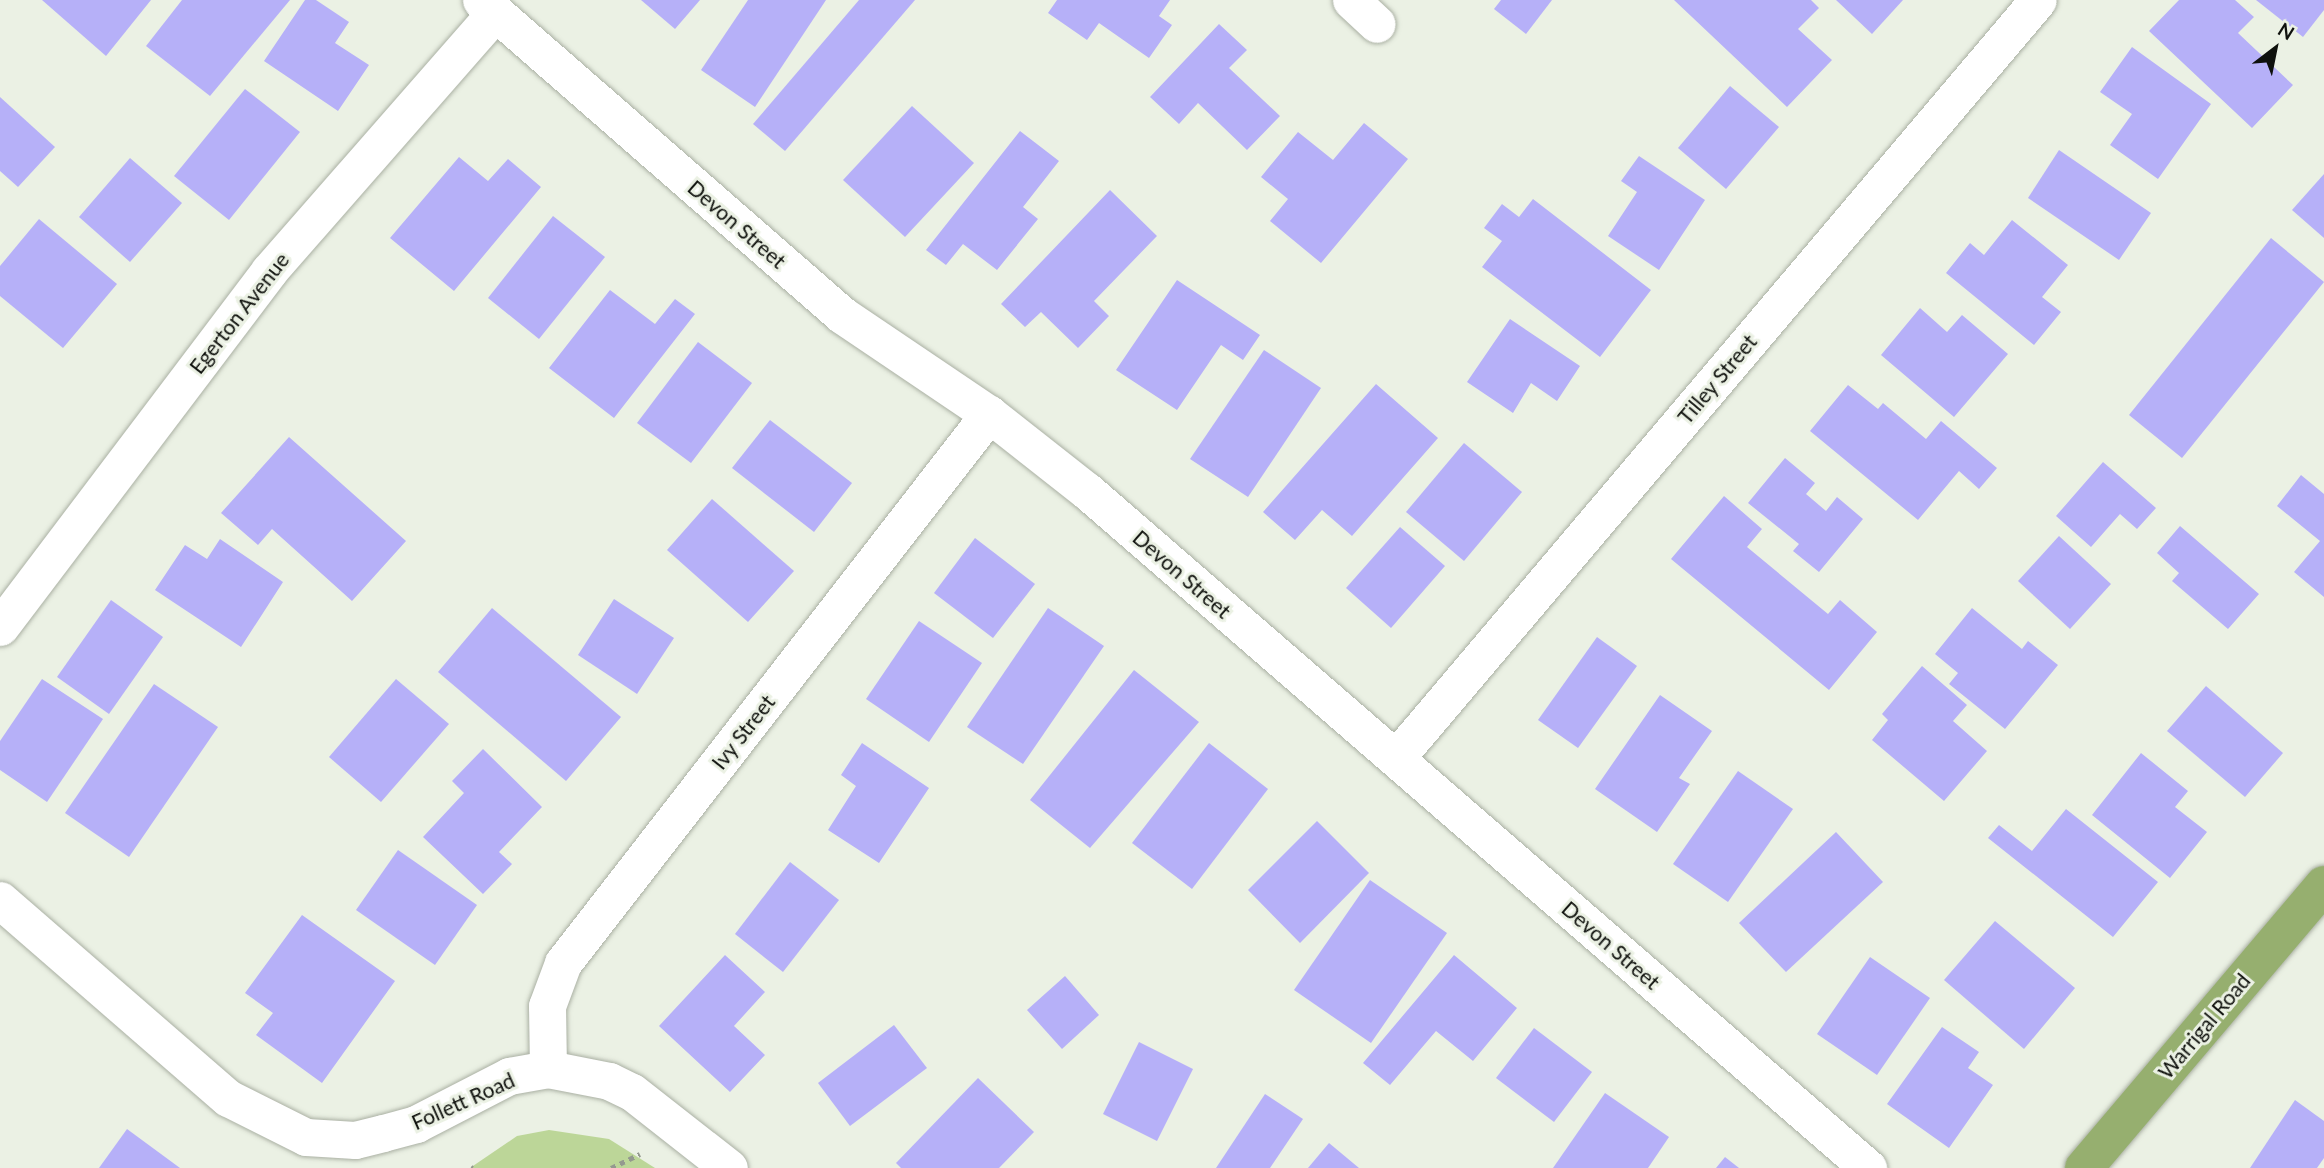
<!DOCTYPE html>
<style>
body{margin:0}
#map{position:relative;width:2324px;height:1168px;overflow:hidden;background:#ebf1e4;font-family:Lato,sans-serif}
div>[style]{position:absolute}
.green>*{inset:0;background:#bcd698}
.building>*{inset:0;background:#b6b0f8}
.path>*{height:4.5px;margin-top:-2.25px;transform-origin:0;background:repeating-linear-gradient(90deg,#94998f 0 5px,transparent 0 10px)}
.roads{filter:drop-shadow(0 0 2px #aab0a3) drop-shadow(0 0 2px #aab0a3)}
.minor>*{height:37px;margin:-18.5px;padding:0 18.5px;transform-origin:18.5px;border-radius:18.5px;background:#fff}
.trunk>*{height:38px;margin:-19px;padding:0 19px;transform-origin:19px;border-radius:19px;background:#96af6f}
span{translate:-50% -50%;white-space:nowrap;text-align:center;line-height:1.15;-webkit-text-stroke:6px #ebf1e4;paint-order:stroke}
.street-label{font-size:21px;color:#0f110d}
.north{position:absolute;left:2240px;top:14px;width:70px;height:70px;-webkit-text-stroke:5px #ebf1e4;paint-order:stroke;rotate:32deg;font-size:19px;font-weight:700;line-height:28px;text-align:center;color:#0f110d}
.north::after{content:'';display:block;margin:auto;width:24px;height:32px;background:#0f110d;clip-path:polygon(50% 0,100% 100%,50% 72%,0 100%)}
</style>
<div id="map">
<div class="green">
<div style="clip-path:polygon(549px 1130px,609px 1139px,655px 1168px,470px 1168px,517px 1136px)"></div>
</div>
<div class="building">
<div style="clip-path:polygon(42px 0,151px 0,106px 56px)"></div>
<div style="clip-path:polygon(182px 0,290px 0,210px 96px,146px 46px)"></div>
<div style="clip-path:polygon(305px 0,316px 0,349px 22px,335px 43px,369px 65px,338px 111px,264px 61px)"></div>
<div style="clip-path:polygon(641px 0,700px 0,675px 29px)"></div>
<div style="clip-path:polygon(748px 0,826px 0,755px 107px,701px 70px)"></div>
<div style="clip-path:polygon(859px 0,915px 0,785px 151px,753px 124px)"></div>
<div style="clip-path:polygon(1057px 0,1170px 0,1159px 16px,1172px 25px,1149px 58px,1099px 23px,1087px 40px,1048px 13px)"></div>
<div style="clip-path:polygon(1501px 0,1552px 0,1526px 34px,1494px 9px)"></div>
<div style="clip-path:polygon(1674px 0,1811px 0,1819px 8px,1798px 29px,1832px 60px,1787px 107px)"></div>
<div style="clip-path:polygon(1836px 0,1903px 0,1872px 34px)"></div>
<div style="clip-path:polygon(2179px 0,2235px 0,2254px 17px,2238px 33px,2293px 85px,2252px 128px,2149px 31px)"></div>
<div style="clip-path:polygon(2256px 0,2324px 0,2324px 10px,2303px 37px)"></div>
<div style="clip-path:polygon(1219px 24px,1247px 50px,1229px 68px,1280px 116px,1247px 150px,1198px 103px,1179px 124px,1150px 97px)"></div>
<div style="clip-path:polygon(2132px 47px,2211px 104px,2158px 179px,2110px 145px,2132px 114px,2100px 92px)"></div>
<div style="clip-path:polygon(1730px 86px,1779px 127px,1726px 189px,1678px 148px)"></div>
<div style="clip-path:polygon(245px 89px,300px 132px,229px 220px,174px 176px)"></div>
<div style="clip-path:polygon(0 97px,55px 147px,18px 187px,0 171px)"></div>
<div style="clip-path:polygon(912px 106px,974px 163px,905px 237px,843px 180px)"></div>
<div style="clip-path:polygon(1364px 123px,1408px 159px,1321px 263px,1270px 221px,1288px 199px,1261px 177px,1298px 132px,1333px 160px)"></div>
<div style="clip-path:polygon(1020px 131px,1059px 161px,1023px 207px,1038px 219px,997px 270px,963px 244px,946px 265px,926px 250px)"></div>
<div style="clip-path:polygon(2059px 150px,2151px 213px,2119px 260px,2028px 198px)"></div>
<div style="clip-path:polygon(1639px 156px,1705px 200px,1659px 270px,1608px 236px,1637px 192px,1621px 181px)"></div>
<div style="clip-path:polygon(459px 157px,488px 181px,508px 159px,541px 187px,454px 291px,390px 238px)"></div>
<div style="clip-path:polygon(130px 158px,182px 203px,130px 262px,79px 217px)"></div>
<div style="clip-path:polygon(2324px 174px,2324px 238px,2292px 210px)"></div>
<div style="clip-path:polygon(1110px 190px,1157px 236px,1094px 301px,1109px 316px,1078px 348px,1041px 312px,1025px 327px,1001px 304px)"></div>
<div style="clip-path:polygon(1533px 199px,1651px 290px,1600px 357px,1482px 267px,1502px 241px,1484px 228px,1502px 204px,1519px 217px)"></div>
<div style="clip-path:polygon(553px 216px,605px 257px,539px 339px,488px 298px)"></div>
<div style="clip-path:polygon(39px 219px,117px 284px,63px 348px,0 296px,0 266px)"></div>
<div style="clip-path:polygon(2012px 220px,2068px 265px,2042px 297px,2061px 312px,2034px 345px,1946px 273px,1970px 243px,1984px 255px)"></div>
<div style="clip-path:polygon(2271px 238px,2324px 282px,2182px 458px,2129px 415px)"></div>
<div style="clip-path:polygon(1177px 280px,1260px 335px,1243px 360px,1221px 345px,1177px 410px,1116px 370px)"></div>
<div style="clip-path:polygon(610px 290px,655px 324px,675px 299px,695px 314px,614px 418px,549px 368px)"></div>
<div style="clip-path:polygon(1920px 308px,1947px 332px,1962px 315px,2008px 354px,1954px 417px,1881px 355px)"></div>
<div style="clip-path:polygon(1510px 319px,1580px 366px,1557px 401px,1531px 383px,1513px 413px,1467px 382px)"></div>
<div style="clip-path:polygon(698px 342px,752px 383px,691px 463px,637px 423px)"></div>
<div style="clip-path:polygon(1264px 350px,1321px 388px,1248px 497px,1190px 459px)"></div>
<div style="clip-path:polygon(1376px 384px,1438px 438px,1352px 536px,1322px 510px,1295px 540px,1263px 512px)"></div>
<div style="clip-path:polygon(1848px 385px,1878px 409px,1883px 403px,1926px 439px,1941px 421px,1997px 468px,1979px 489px,1959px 471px,1918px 520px,1810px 431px)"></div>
<div style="clip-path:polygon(770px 420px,852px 483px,814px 532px,732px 468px)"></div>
<div style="clip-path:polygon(289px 437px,406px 541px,352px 601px,272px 529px,258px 545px,221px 513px)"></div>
<div style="clip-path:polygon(1464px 443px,1522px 492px,1464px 561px,1406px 512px)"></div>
<div style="clip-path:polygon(1785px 458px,1815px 483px,1806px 494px,1826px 511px,1837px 497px,1863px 519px,1819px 572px,1793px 551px,1799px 544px,1748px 503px)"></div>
<div style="clip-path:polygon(2103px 462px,2156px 508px,2137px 529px,2120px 514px,2091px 547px,2056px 516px)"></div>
<div style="clip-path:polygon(2301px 475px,2324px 494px,2324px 597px,2294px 572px,2320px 541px,2277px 506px)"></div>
<div style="clip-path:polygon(1724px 496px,1762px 529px,1747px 547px,1828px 614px,1840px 600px,1877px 632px,1829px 690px,1671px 559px)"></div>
<div style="clip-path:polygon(712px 499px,794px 571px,748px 622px,667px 550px)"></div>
<div style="clip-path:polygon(2180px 526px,2259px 594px,2228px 629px,2172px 581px,2179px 573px,2157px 553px)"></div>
<div style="clip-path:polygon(1400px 527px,1445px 566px,1391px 628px,1346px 588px)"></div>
<div style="clip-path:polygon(2059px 536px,2111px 584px,2070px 629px,2018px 581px)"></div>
<div style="clip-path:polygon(975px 538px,1035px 584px,993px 638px,934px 593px)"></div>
<div style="clip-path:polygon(220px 539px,283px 582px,241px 647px,155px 590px,185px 545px,207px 559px)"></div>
<div style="clip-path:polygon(614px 599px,674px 638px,637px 694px,578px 655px)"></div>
<div style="clip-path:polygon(111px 600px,163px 637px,109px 714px,57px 677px)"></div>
<div style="clip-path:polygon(492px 608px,621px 717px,566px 781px,438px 672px)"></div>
<div style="clip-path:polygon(1048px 608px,1104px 646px,1023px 764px,967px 727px)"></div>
<div style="clip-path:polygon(1972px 608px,2022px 649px,2028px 641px,2058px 665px,2005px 729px,1949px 684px,1958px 673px,1935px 654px)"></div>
<div style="clip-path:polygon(919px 621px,982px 663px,929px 742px,866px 699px)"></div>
<div style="clip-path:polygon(1597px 637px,1637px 666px,1578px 748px,1538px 720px)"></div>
<div style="clip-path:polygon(1922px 666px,1967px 705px,1953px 721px,1987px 751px,1944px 801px,1872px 740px,1888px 720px,1882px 714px)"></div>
<div style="clip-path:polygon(1134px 670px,1199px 722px,1090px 848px,1030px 800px)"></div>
<div style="clip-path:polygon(42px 679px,103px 719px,47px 802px,0 770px,0 741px)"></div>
<div style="clip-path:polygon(396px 679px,449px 724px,381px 802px,329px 757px)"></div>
<div style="clip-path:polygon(154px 684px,218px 727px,129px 857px,65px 813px)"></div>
<div style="clip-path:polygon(2206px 686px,2283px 753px,2245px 797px,2167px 731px)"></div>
<div style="clip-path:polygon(1660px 695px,1712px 731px,1679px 778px,1690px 784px,1657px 832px,1595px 789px)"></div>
<div style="clip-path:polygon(862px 743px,929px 788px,879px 863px,828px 830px,856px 786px,841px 775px)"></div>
<div style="clip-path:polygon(1209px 743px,1268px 789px,1192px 889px,1132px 843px)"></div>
<div style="clip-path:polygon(483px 749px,542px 807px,499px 852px,512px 864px,483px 894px,423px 837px,464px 793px,452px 781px)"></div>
<div style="clip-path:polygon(2141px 753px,2188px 791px,2175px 807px,2207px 832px,2170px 878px,2092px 815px)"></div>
<div style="clip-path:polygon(1738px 771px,1793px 809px,1728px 902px,1673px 864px)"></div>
<div style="clip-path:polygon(2066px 809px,2158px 882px,2113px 937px,1988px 838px,1999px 825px,2032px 851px)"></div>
<div style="clip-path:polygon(1317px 821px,1369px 873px,1300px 943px,1248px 890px)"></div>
<div style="clip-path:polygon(1836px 832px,1883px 882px,1786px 972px,1739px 923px)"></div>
<div style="clip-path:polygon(398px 850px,477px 905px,435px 965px,356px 910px)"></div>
<div style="clip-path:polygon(790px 862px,839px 900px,783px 972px,735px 934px)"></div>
<div style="clip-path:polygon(1370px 880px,1447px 933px,1371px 1043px,1294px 990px)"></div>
<div style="clip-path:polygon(302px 915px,395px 981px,322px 1083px,256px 1035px,273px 1013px,245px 993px)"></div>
<div style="clip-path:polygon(1995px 921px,2075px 988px,2024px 1049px,1944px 980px)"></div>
<div style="clip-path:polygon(725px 955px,765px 992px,734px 1026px,765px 1055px,730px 1092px,659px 1026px)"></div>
<div style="clip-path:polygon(1454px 955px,1517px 1008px,1473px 1061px,1436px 1031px,1390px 1085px,1363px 1063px)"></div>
<div style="clip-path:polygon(1870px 957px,1930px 998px,1877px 1075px,1817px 1034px)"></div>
<div style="clip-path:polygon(1065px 976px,1099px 1015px,1062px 1049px,1027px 1010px)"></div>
<div style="clip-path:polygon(894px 1025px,927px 1068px,850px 1126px,818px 1083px)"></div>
<div style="clip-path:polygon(1942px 1027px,1979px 1052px,1968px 1068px,1993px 1085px,1949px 1148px,1887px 1104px)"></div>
<div style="clip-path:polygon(1534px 1028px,1592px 1072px,1554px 1122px,1496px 1078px)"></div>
<div style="clip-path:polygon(1139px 1042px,1193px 1069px,1157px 1141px,1103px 1114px)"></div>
<div style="clip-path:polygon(978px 1078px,1034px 1132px,999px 1168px,901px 1168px,896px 1163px)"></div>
<div style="clip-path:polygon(1605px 1093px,1669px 1137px,1648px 1168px,1553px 1168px)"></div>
<div style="clip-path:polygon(1265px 1094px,1303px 1119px,1270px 1168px,1216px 1168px)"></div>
<div style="clip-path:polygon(2295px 1100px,2324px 1121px,2324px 1158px,2317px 1168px,2250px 1168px)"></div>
<div style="clip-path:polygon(127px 1129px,180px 1168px,99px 1168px)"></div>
<div style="clip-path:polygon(1329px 1143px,1359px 1168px,1308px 1168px)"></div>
<div style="clip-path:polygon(1725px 1157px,1739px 1168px,1716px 1168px)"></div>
</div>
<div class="path">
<div style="left:471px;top:1167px;width:2px;rotate:27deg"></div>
<div style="left:611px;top:1168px;width:32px;rotate:-26deg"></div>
</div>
<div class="roads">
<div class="minor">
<div style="left:481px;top:0;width:479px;rotate:41.1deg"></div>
<div style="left:842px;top:315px;width:177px;rotate:34deg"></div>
<div style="left:989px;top:414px;width:125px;rotate:38.2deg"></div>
<div style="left:1087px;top:491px;width:1034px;rotate:40.92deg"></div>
<div style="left:1351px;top:0;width:35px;rotate:43deg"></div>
<div style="left:0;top:627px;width:446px;rotate:-52.9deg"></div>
<div style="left:269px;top:271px;width:343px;rotate:-48.8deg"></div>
<div style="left:1396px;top:758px;width:993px;rotate:-49.74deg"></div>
<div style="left:0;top:900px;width:302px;rotate:41deg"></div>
<div style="left:228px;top:1098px;width:87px;rotate:26.6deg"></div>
<div style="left:306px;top:1137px;width:49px;rotate:3.5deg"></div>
<div style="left:355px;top:1140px;width:29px;rotate:-14deg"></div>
<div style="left:383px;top:1133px;width:34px;rotate:-15deg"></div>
<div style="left:416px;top:1124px;width:105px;rotate:-27.3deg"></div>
<div style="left:509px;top:1076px;width:40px;rotate:-10deg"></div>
<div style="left:548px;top:1069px;width:62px;rotate:11.1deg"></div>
<div style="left:609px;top:1081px;width:25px;rotate:26deg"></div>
<div style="left:632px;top:1092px;width:123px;rotate:38.1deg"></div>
<div style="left:548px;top:1069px;width:63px;rotate:-90.9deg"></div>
<div style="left:547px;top:1006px;width:46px;rotate:-69.6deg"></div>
<div style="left:563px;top:963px;width:695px;rotate:-52.19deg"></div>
</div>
<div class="trunk">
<div style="left:2084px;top:1168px;width:371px;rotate:-49.7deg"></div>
</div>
</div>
<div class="street-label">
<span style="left:737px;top:224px;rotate:41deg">Devon Street</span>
<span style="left:239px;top:313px;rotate:-52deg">Egerton Avenue</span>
<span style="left:1717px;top:379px;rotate:-50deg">Tilley Street</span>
<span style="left:1182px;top:574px;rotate:41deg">Devon Street</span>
<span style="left:743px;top:732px;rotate:-52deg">Ivy Street</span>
<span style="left:1611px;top:945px;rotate:41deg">Devon Street</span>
<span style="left:2204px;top:1026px;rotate:-50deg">Warrigal Road</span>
<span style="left:463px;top:1101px;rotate:-24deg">Follett Road</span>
</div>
<div class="north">N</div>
</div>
